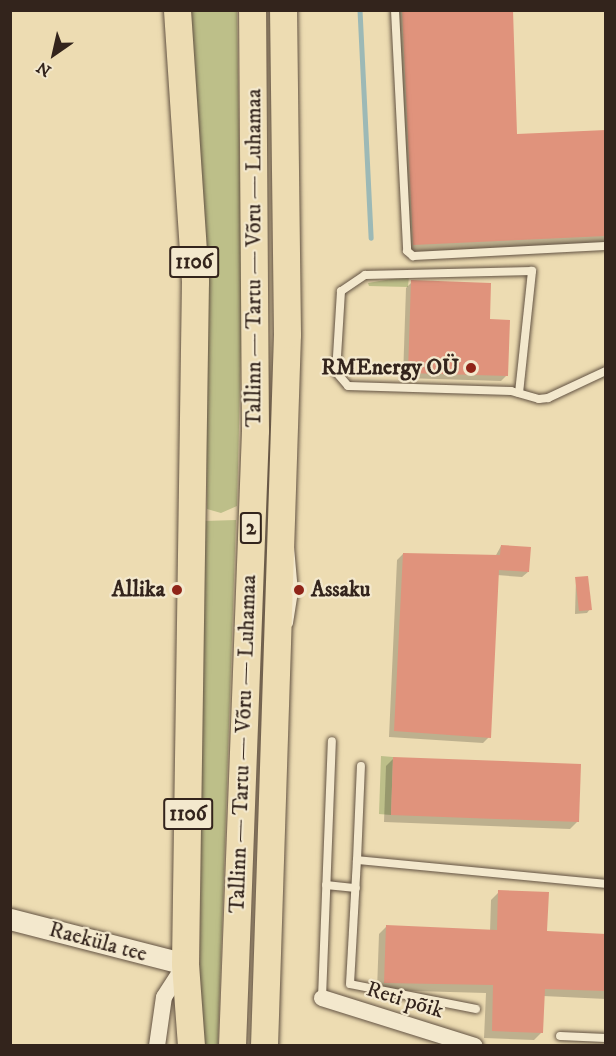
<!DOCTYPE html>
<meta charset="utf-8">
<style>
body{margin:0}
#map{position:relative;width:616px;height:1056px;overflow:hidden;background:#eddcb2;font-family:"IM FELL DW Pica",serif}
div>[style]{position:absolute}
.green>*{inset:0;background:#bdbf89}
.shadow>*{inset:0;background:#0003}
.stream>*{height:4.5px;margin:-2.25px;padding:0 2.25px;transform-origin:2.25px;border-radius:2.25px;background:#9cb9b6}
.building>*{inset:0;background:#e0937c}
.roads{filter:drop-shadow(0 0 2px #625242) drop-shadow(0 0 2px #625242)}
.service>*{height:8px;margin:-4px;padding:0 4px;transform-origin:4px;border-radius:4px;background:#f3e8cd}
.minor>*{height:16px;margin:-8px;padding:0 8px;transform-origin:8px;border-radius:8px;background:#f3e8cd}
.tertiary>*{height:21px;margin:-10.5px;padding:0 10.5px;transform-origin:10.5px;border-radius:10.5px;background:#f3e8cd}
.trunk>*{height:27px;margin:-13.5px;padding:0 13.5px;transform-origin:13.5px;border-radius:13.5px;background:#eddcb2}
.dots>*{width:16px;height:16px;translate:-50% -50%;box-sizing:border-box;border:3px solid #f3e8cd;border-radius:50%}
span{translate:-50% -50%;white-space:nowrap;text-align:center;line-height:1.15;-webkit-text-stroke:4.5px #f3e8cd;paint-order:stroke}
.shield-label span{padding:2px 4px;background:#f3e8cd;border:2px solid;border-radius:4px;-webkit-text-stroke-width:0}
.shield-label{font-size:21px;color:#33241c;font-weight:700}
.street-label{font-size:22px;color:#33241c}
.poi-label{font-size:22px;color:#33241c;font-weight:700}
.right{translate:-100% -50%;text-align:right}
.left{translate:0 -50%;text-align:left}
.frame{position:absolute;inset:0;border:12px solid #33241c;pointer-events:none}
.north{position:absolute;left:24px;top:24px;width:60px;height:60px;-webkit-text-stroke:4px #f3e8cd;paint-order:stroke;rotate:214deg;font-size:16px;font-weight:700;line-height:24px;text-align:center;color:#33241c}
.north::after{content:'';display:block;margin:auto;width:21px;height:27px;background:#33241c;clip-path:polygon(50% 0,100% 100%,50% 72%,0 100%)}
</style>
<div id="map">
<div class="green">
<div style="clip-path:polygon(186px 11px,237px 11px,242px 308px,237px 506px,221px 513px,207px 509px,203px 198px)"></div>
<div style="clip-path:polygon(409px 276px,408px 287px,369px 286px,368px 283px)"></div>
<div style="clip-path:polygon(236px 520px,218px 1045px,199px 1046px,204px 521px)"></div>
<div style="clip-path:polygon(381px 756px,393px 757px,391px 815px,379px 814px)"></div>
</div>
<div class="shadow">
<div style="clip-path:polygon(395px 10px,511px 10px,516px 136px,606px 132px,606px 243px,406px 252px)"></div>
<div style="clip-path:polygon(412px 282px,488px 320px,507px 375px,501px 381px,403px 378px,406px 288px)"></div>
<div style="clip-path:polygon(501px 546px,528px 572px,522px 577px,497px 575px,489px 737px,483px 743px,389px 737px,397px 560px,403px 554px,495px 557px)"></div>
<div style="clip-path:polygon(576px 579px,590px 609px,587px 613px,575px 614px)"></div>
<div style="clip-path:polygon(394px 758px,578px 821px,570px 829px,384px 822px,386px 766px)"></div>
<div style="clip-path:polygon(499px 892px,546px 933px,606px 935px,606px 999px,543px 996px,542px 1032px,534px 1040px,484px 1038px,486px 993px,377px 990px,379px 934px,387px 926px,490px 932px,491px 900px)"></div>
</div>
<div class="stream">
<div style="left:360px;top:10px;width:228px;rotate:87.2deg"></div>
</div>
<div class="building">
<div style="clip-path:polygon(402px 10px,513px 10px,517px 134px,606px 130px,606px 236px,413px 245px)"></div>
<div style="clip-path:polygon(411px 280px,491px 283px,490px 319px,510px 320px,508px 376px,408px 373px)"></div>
<div style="clip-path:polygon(501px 545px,531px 547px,529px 572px,499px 570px,491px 738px,394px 731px,403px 553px,500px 555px)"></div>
<div style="clip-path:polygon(588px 576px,592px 610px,579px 611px,575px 577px)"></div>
<div style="clip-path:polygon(393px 757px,581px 764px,579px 822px,391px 815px)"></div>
<div style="clip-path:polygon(498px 890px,549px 892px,547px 931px,606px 934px,606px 991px,545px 989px,543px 1033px,492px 1031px,493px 985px,384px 983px,386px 925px,497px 930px)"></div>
</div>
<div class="roads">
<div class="service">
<div style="left:395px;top:10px;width:241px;rotate:87.1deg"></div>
<div style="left:407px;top:251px;width:8px;rotate:40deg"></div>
<div style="left:413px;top:256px;width:193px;rotate:-3deg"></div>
<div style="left:519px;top:393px;width:123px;rotate:-83.9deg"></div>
<div style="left:532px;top:271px;width:167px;rotate:178.6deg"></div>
<div style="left:365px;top:275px;width:29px;rotate:146deg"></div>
<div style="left:341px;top:291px;width:81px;rotate:93.5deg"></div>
<div style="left:336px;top:372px;width:18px;rotate:49deg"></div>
<div style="left:348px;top:386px;width:163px;rotate:1.8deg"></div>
<div style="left:511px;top:391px;width:29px;rotate:16deg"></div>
<div style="left:539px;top:399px;width:9px;rotate:-6deg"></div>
<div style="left:548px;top:398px;width:64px;rotate:-25deg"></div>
<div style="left:289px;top:623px;width:31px;rotate:-81deg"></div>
<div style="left:294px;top:592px;width:45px;rotate:-95.1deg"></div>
<div style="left:357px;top:860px;width:94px;rotate:-87.6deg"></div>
<div style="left:326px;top:885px;width:30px;rotate:6deg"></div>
<div style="left:322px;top:998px;width:257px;rotate:-87.8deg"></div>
<div style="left:476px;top:1009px;width:128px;rotate:-168.8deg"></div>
<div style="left:350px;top:984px;width:124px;rotate:-86.8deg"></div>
<div style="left:357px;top:860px;width:250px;rotate:5.5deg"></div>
<div style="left:560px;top:1036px;width:46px;rotate:2.5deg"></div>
</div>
<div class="minor">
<div style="left:322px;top:998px;width:160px;rotate:17.4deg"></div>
<div style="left:157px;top:1046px;width:49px;rotate:-81.9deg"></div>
<div style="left:164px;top:997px;width:37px;rotate:-57deg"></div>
</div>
<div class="tertiary">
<div style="left:10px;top:919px;width:181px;rotate:14.4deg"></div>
</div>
<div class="trunk">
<div style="left:177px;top:10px;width:272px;rotate:86.2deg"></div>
<div style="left:195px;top:281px;width:683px;rotate:90.84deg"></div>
<div style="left:185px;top:964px;width:82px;rotate:85.8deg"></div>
<div style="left:232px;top:1046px;width:616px;rotate:-87.86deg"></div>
<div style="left:255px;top:430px;width:420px;rotate:-90.4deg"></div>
<div style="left:264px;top:1046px;width:712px;rotate:-88.15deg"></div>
<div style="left:287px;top:334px;width:324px;rotate:-90.7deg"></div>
</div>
</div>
<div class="dots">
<div style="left:471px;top:368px;background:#8f2418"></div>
<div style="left:177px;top:590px;background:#8f2418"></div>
<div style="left:299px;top:590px;background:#8f2418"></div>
</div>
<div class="shield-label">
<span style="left:194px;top:262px">1106</span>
<span style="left:251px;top:528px">2</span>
<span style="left:188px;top:814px">1106</span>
</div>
<div class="street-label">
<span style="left:254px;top:258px;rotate:-90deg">Tallinn — Tartu — Võru — Luhamaa</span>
<span style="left:243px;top:744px;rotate:-88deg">Tallinn — Tartu — Võru — Luhamaa</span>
<span style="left:98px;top:942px;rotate:15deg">Raeküla tee</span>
<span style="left:405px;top:1000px;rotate:17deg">Reti põik</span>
</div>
<div class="poi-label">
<span class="right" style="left:459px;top:368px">RMEnergy OÜ</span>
<span class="right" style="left:165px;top:590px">Allika</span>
<span class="left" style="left:311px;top:590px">Assaku</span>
</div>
<div class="frame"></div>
<div class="north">N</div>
</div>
